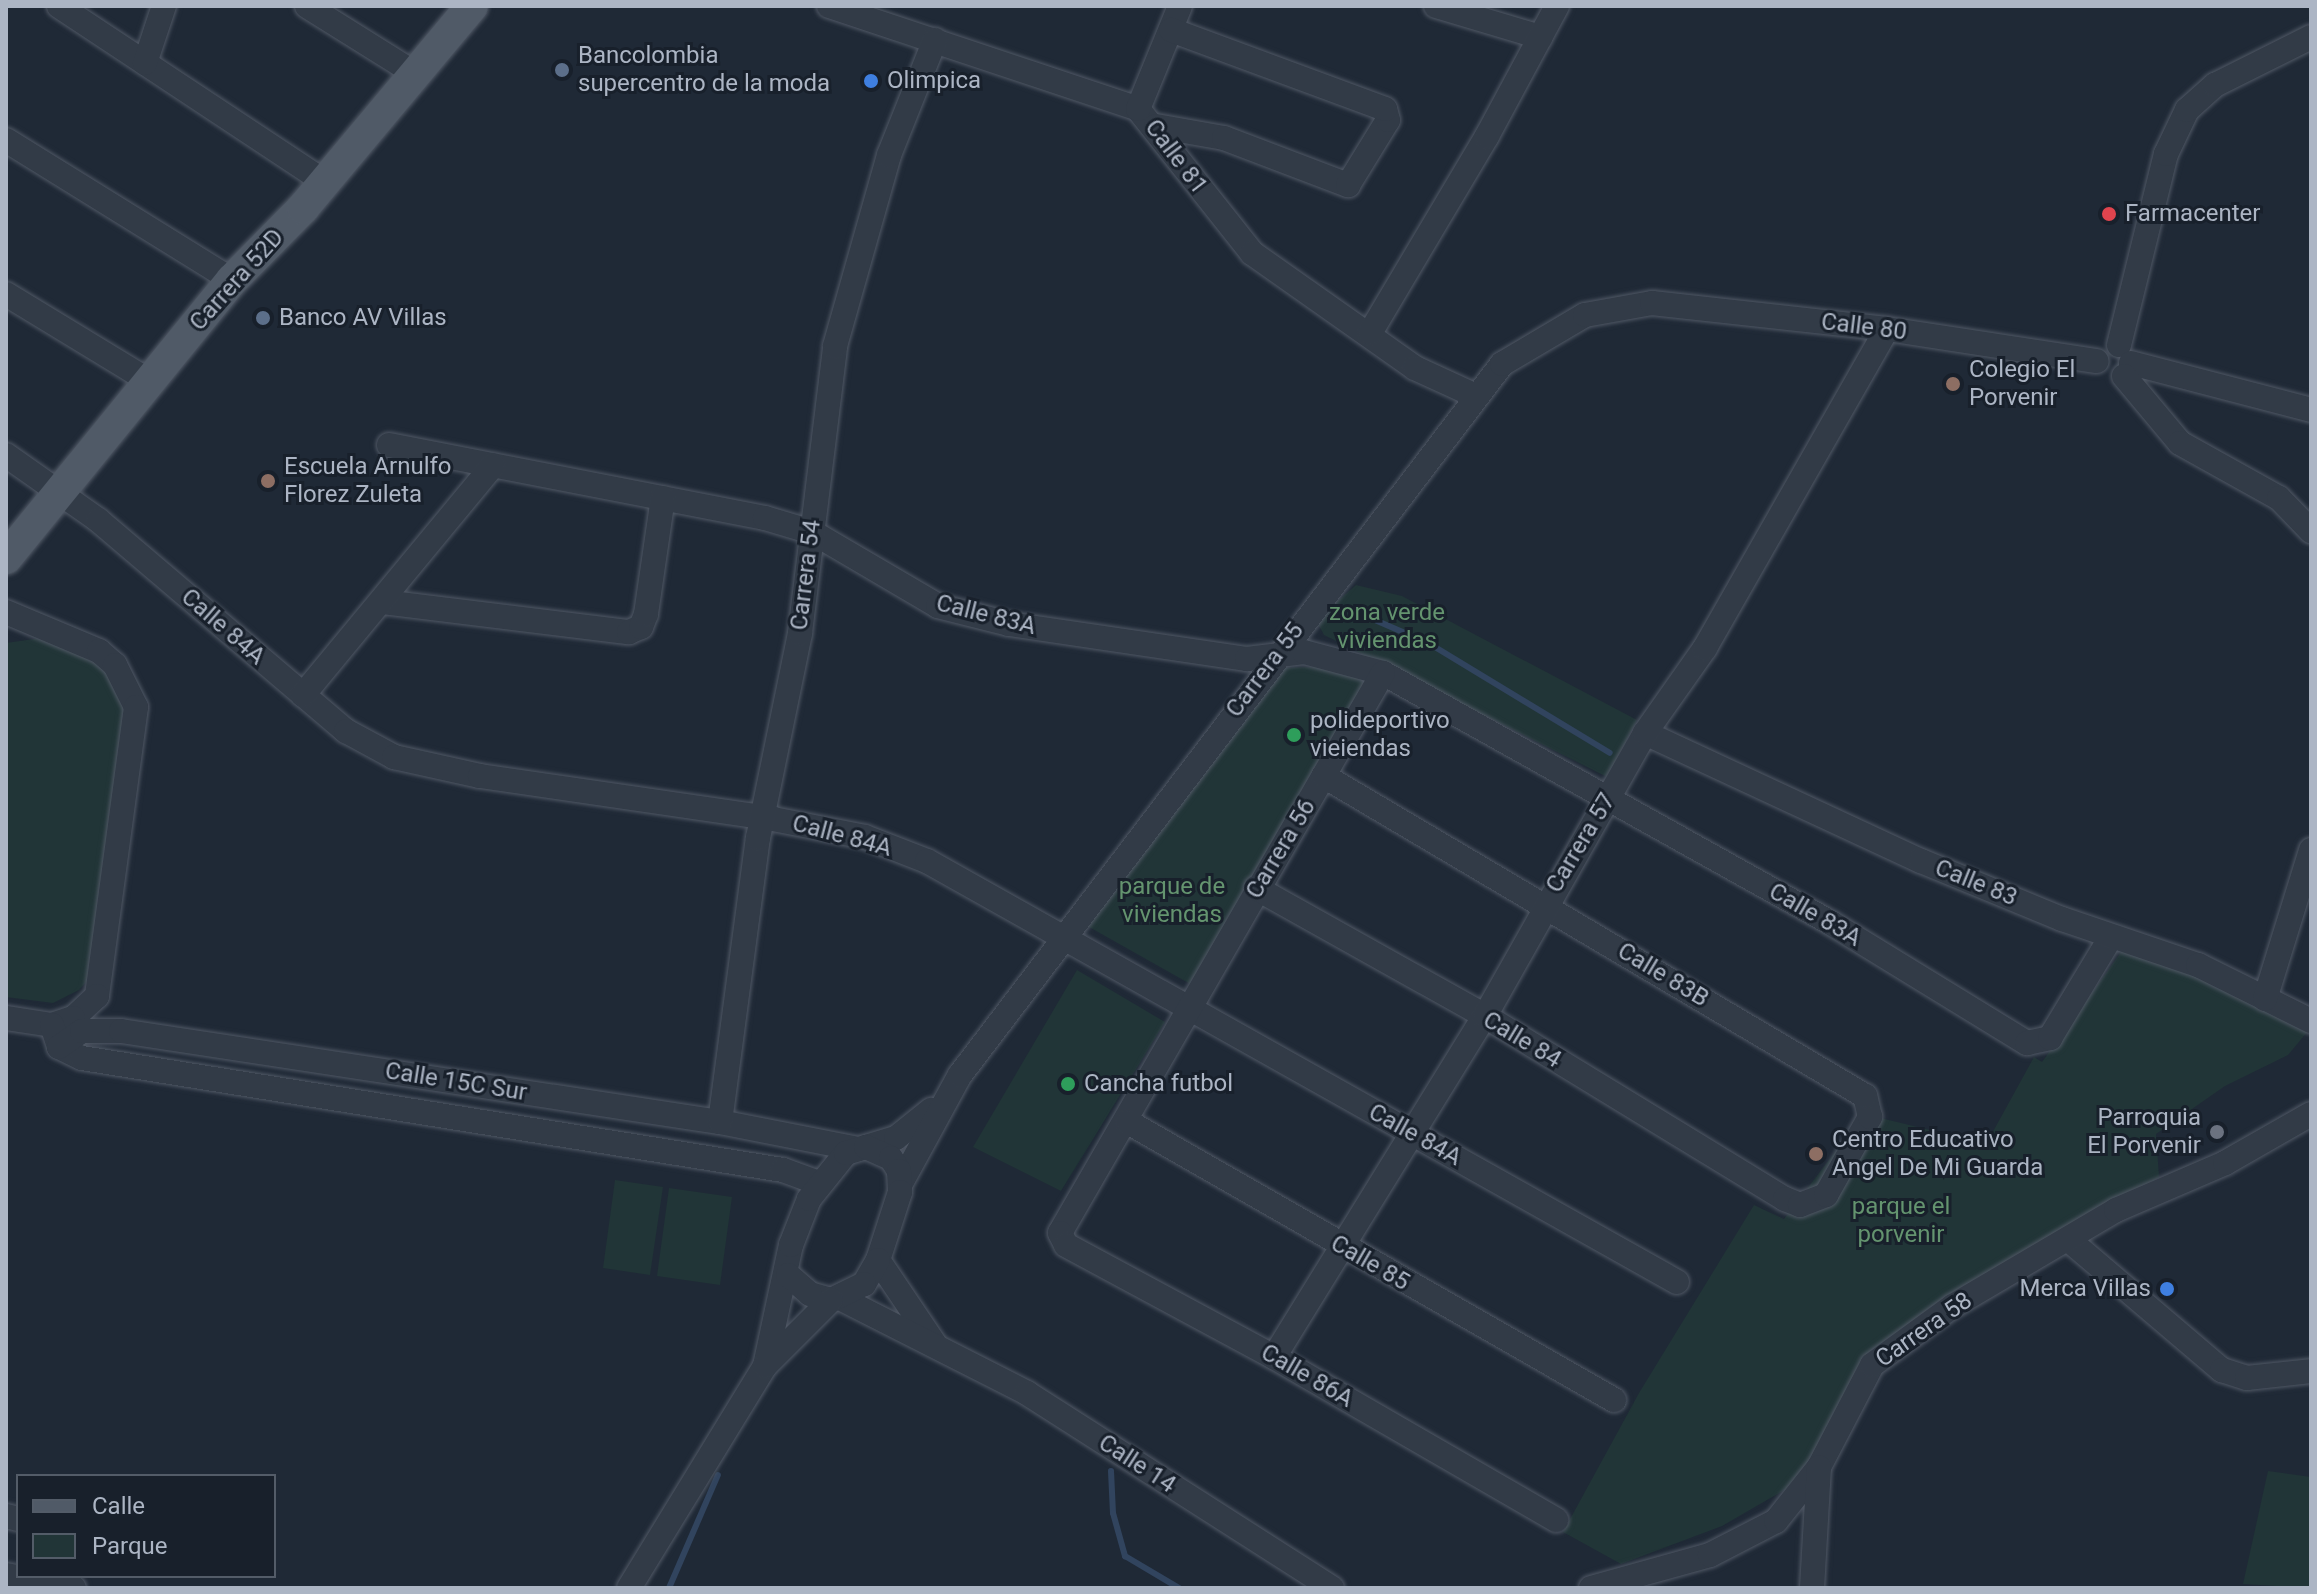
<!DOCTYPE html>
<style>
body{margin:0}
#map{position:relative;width:2317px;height:1594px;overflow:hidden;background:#1f2936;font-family:Roboto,sans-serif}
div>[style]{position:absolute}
.green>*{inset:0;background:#213537}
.stream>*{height:6px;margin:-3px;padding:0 3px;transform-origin:3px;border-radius:3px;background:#31445e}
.roads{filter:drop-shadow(0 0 2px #505865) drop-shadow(0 0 2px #505865)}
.minor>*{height:24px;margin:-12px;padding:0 12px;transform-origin:12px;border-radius:12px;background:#323b47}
.major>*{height:32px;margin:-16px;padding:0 16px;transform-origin:16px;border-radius:16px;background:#505a67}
.dots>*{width:22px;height:22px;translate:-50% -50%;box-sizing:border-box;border:4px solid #18202b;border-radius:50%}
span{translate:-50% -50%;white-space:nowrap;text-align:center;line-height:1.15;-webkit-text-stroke:6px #18202b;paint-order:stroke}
.poi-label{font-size:24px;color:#acb5c4}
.left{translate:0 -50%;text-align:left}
.right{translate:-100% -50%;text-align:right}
.street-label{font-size:24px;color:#acb5c4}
.park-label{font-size:24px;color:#64946f}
.frame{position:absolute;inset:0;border:8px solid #acb5c4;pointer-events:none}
.legend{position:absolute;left:16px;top:1474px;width:260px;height:104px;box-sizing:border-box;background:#18202b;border:2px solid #535c68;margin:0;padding:10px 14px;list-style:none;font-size:24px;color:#acb5c4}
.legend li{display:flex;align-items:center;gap:16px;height:40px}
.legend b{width:40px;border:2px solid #535c68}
</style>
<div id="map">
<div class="green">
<div style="clip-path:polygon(1356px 585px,1402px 596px,1637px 720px,1607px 777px,1324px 635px,1316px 620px)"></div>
<div style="clip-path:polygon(55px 636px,103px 662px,127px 713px,96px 971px,79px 990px,53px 1003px,6px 997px,6px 643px)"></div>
<div style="clip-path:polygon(1347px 666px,1370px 687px,1192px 985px,1082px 923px,1278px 668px)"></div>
<div style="clip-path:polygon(2124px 948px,2212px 975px,2308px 1031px,2288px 1055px,2225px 1086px,2156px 1134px,2159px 1177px,1864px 1363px,1812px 1474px,1722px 1526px,1621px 1564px,1563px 1532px,1639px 1393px,1754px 1205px,1784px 1219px,1864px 1114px,1967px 1139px,1990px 1137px,2034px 1057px,2042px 1062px)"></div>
<div style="clip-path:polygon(1077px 970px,1165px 1022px,1061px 1191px,973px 1147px)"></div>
<div style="clip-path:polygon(615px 1180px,663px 1187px,650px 1275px,603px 1268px)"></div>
<div style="clip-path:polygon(669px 1188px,732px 1197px,720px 1285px,657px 1276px)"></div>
<div style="clip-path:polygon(2268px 1471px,2311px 1477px,2311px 1588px,2243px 1584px)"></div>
</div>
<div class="stream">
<div style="left:1336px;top:619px;width:32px;rotate:-4deg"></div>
<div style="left:1368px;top:617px;width:68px;rotate:23.5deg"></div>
<div style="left:1430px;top:644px;width:210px;rotate:31.2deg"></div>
<div style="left:1111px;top:1471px;width:42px;rotate:87.3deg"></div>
<div style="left:1113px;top:1513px;width:45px;rotate:74.4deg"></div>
<div style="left:1125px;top:1556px;width:63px;rotate:30.7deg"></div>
<div style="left:669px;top:1588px;width:123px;rotate:-66.6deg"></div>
</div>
<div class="roads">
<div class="minor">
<div style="left:59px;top:6px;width:317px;rotate:33.5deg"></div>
<div style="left:307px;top:6px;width:128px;rotate:32deg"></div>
<div style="left:829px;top:6px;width:326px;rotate:18.4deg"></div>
<div style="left:1138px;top:109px;width:184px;rotate:51.6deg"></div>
<div style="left:1252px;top:253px;width:199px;rotate:35.2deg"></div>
<div style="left:1415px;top:368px;width:65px;rotate:24.6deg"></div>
<div style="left:1436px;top:6px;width:109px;rotate:16.6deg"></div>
<div style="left:145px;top:63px;width:60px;rotate:-71.6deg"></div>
<div style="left:1138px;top:109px;width:111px;rotate:-67.8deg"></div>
<div style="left:1156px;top:126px;width:69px;rotate:10deg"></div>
<div style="left:1224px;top:138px;width:133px;rotate:20.8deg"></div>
<div style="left:1348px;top:185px;width:76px;rotate:-58.4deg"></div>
<div style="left:1388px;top:120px;width:11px;rotate:-105deg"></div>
<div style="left:1385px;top:109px;width:228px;rotate:-159.7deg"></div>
<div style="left:6px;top:140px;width:266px;rotate:31.8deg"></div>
<div style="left:6px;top:294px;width:167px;rotate:31.3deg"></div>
<div style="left:1370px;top:333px;width:229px;rotate:-59.3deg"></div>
<div style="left:1487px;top:136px;width:148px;rotate:-61.7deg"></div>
<div style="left:2119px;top:345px;width:197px;rotate:-76.2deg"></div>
<div style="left:2166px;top:154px;width:49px;rotate:-64.5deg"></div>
<div style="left:2187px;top:110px;width:38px;rotate:-42deg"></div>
<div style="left:2215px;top:85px;width:107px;rotate:-26.6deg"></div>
<div style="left:2131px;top:363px;width:186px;rotate:14.6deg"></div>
<div style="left:2124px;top:376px;width:87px;rotate:50.1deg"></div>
<div style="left:2180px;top:443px;width:113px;rotate:29.1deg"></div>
<div style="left:2279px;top:498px;width:46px;rotate:45.9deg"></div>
<div style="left:389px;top:445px;width:383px;rotate:11deg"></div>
<div style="left:765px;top:518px;width:49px;rotate:16.6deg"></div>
<div style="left:812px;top:532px;width:146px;rotate:30.4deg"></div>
<div style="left:938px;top:606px;width:73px;rotate:14.2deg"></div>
<div style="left:1009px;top:624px;width:241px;rotate:8.4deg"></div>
<div style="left:1247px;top:659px;width:57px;rotate:-7deg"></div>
<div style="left:1304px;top:652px;width:82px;rotate:14.9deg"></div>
<div style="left:1383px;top:673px;width:513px;rotate:29.16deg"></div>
<div style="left:1831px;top:923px;width:230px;rotate:31.5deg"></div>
<div style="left:2027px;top:1043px;width:24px;rotate:-12deg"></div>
<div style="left:2050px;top:1038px;width:118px;rotate:-58.9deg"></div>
<div style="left:6px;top:455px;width:113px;rotate:35.2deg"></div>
<div style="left:98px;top:520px;width:326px;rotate:40.4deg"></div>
<div style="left:346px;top:731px;width:55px;rotate:28.4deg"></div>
<div style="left:394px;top:757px;width:88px;rotate:12.5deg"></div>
<div style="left:480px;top:776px;width:296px;rotate:8.3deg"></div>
<div style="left:773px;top:819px;width:94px;rotate:11.1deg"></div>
<div style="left:865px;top:837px;width:66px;rotate:21.2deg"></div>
<div style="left:927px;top:861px;width:860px;rotate:29.31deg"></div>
<div style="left:383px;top:602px;width:248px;rotate:7deg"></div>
<div style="left:629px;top:632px;width:13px;rotate:-23deg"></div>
<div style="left:641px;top:627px;width:14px;rotate:-69deg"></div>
<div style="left:646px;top:614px;width:117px;rotate:-81.7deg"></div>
<div style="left:6px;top:612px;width:101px;rotate:22.8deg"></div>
<div style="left:99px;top:651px;width:21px;rotate:41deg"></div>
<div style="left:115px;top:665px;width:47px;rotate:63.4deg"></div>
<div style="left:136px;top:707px;width:292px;rotate:97.7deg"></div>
<div style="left:97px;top:996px;width:33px;rotate:137deg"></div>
<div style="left:73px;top:1018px;width:22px;rotate:162deg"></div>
<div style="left:52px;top:1025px;width:47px;rotate:-171.3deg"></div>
<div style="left:1383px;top:673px;width:646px;rotate:119.98deg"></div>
<div style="left:1060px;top:1233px;width:13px;rotate:63deg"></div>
<div style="left:1066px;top:1245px;width:236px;rotate:28.3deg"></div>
<div style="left:1274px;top:1357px;width:326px;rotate:30deg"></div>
<div style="left:303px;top:695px;width:298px;rotate:-50.4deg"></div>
<div style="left:1645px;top:733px;width:304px;rotate:24.9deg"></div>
<div style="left:1921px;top:861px;width:152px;rotate:22.4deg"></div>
<div style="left:2062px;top:919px;width:144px;rotate:18.7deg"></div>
<div style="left:2198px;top:965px;width:126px;rotate:26.4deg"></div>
<div style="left:1256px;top:888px;width:262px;rotate:29.2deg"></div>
<div style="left:1485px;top:1016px;width:351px;rotate:31.4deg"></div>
<div style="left:1785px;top:1199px;width:16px;rotate:22deg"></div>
<div style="left:1800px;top:1205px;width:28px;rotate:-21deg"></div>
<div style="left:1826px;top:1195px;width:90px;rotate:-60.6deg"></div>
<div style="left:1870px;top:1117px;width:22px;rotate:-103deg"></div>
<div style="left:1865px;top:1096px;width:629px;rotate:-149.4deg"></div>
<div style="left:2265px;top:999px;width:156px;rotate:-72.8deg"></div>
<div style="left:52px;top:1025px;width:23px;rotate:72deg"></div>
<div style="left:59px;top:1047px;width:25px;rotate:26deg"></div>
<div style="left:82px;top:1058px;width:710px;rotate:9.08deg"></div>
<div style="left:783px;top:1170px;width:38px;rotate:20deg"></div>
<div style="left:59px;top:1047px;width:28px;rotate:-35deg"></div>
<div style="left:82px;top:1031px;width:39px"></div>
<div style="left:121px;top:1031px;width:606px;rotate:8.64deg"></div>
<div style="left:720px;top:1122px;width:141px;rotate:11.1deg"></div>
<div style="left:720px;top:1122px;width:287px;rotate:-82.4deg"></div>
<div style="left:758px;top:838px;width:209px;rotate:-78.4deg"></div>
<div style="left:800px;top:633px;width:289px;rotate:-83deg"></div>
<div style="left:835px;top:346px;width:198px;rotate:-74.2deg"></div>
<div style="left:889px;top:155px;width:124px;rotate:-68.2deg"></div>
<div style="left:1128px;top:1122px;width:560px;rotate:29.77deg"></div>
<div style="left:866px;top:1147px;width:31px;rotate:-17deg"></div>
<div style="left:896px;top:1138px;width:45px;rotate:-38.7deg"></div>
<div style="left:901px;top:1183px;width:123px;rotate:-61.4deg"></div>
<div style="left:960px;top:1075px;width:894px;rotate:-52.68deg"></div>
<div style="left:1502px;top:364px;width:96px;rotate:-30.6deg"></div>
<div style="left:1585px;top:315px;width:68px;rotate:-10.2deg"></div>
<div style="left:1652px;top:303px;width:236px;rotate:6.3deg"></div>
<div style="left:1887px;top:329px;width:212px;rotate:8.7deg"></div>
<div style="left:2069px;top:1240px;width:201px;rotate:40.4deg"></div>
<div style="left:2222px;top:1370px;width:26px;rotate:18deg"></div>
<div style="left:2247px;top:1378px;width:64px;rotate:-6.2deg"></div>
<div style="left:878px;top:1260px;width:100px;rotate:56deg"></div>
<div style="left:842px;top:1299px;width:208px;rotate:26.9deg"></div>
<div style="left:1027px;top:1393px;width:362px;rotate:32.6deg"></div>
<div style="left:1274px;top:1357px;width:401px;rotate:-58.3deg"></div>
<div style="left:1485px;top:1016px;width:325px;rotate:-60.5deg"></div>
<div style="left:1645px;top:733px;width:104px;rotate:-54.8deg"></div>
<div style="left:1705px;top:648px;width:367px;rotate:-60.3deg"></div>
<div style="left:765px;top:1366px;width:124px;rotate:-77.9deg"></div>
<div style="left:791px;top:1245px;width:49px;rotate:-68.6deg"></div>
<div style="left:809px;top:1199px;width:59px;rotate:-51.2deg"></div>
<div style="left:846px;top:1153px;width:21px;rotate:-17deg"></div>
<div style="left:866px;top:1147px;width:27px;rotate:24deg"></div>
<div style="left:891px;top:1158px;width:15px;rotate:58deg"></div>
<div style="left:899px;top:1171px;width:21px;rotate:87deg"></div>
<div style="left:900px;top:1192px;width:71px;rotate:107.9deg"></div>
<div style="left:878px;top:1260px;width:28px;rotate:120deg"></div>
<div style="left:864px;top:1284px;width:37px;rotate:154deg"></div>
<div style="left:831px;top:1300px;width:22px;rotate:-164deg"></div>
<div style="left:810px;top:1294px;width:29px;rotate:-139deg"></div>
<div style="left:6px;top:1516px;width:12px;rotate:14deg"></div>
<div style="left:6px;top:1575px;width:69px;rotate:10.8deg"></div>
<div style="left:629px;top:1588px;width:260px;rotate:-58.5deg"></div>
<div style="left:765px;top:1366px;width:93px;rotate:-45deg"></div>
<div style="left:1591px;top:1588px;width:123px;rotate:-15.5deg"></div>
<div style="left:1710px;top:1555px;width:74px;rotate:-27.3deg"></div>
<div style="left:1776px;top:1521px;width:69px;rotate:-51.5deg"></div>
<div style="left:1819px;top:1467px;width:115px;rotate:-62.5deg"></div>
<div style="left:1872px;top:1365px;width:100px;rotate:-36.1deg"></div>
<div style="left:1953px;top:1306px;width:189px;rotate:-30.5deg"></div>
<div style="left:2116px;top:1210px;width:119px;rotate:-23.3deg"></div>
<div style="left:2225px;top:1163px;width:99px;rotate:-29.7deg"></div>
<div style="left:1812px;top:1588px;width:121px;rotate:-86.7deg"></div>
</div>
<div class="major">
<div style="left:6px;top:558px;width:358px;rotate:-50.9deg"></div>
<div style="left:232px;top:280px;width:101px;rotate:-45.4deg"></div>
<div style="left:303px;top:208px;width:263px;rotate:-50.1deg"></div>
</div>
</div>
<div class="dots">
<div style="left:562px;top:70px;background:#5c6f8a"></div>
<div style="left:871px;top:81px;background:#3f7fe0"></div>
<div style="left:2109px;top:214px;background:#e0444e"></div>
<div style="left:263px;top:318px;background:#5c6f8a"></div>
<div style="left:1953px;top:384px;background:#8d6e63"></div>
<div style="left:268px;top:481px;background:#8d6e63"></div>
<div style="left:1294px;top:735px;background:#2e9e5b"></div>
<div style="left:1068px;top:1084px;background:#2e9e5b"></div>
<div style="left:2217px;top:1132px;background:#6b7280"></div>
<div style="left:1816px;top:1154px;background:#8d6e63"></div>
<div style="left:2167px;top:1289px;background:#3f7fe0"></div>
</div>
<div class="poi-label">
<span class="left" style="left:578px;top:70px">Bancolombia<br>supercentro de la moda</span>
<span class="left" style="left:887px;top:81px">Olimpica</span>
<span class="left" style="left:2125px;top:214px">Farmacenter</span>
<span class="left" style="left:279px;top:318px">Banco AV Villas</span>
<span class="left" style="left:1969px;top:384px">Colegio El<br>Porvenir</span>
<span class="left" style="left:284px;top:481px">Escuela Arnulfo<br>Florez Zuleta</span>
<span class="left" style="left:1310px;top:735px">polideportivo<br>vieiendas</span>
<span class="left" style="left:1084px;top:1084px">Cancha futbol</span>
<span class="right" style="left:2201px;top:1132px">Parroquia<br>El Porvenir</span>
<span class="left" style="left:1832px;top:1154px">Centro Educativo<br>Angel De Mi Guarda</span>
<span class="right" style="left:2151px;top:1289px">Merca Villas</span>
</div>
<div class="street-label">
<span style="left:1176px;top:157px;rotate:53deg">Calle 81</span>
<span style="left:237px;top:280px;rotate:-48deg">Carrera 52D</span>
<span style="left:1864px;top:327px;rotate:7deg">Calle 80</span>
<span style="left:806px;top:575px;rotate:-83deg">Carrera 54</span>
<span style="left:986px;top:615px;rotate:14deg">Calle 83A</span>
<span style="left:223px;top:627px;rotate:41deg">Calle 84A</span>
<span style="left:1265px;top:670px;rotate:-53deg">Carrera 55</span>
<span style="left:842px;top:836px;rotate:15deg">Calle 84A</span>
<span style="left:1581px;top:843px;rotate:-59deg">Carrera 57</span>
<span style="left:1281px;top:849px;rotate:-59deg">Carrera 56</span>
<span style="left:1976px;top:883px;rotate:22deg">Calle 83</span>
<span style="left:1815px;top:915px;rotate:30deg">Calle 83A</span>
<span style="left:1663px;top:975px;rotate:31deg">Calle 83B</span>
<span style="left:1522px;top:1040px;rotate:31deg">Calle 84</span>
<span style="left:456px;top:1082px;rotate:9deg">Calle 15C Sur</span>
<span style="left:1415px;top:1135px;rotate:29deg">Calle 84A</span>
<span style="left:1370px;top:1263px;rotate:30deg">Calle 85</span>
<span style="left:1924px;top:1330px;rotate:-35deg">Carrera 58</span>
<span style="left:1307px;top:1376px;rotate:30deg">Calle 86A</span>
<span style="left:1137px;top:1464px;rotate:33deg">Calle 14</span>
</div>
<div class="park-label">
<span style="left:1387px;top:627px">zona verde<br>viviendas</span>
<span style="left:1172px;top:901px">parque de<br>viviendas</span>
<span style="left:1901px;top:1221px">parque el<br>porvenir</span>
</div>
<div class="frame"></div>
<ul class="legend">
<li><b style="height:10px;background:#505a67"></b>Calle</li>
<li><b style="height:22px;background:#213537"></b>Parque</li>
</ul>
</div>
